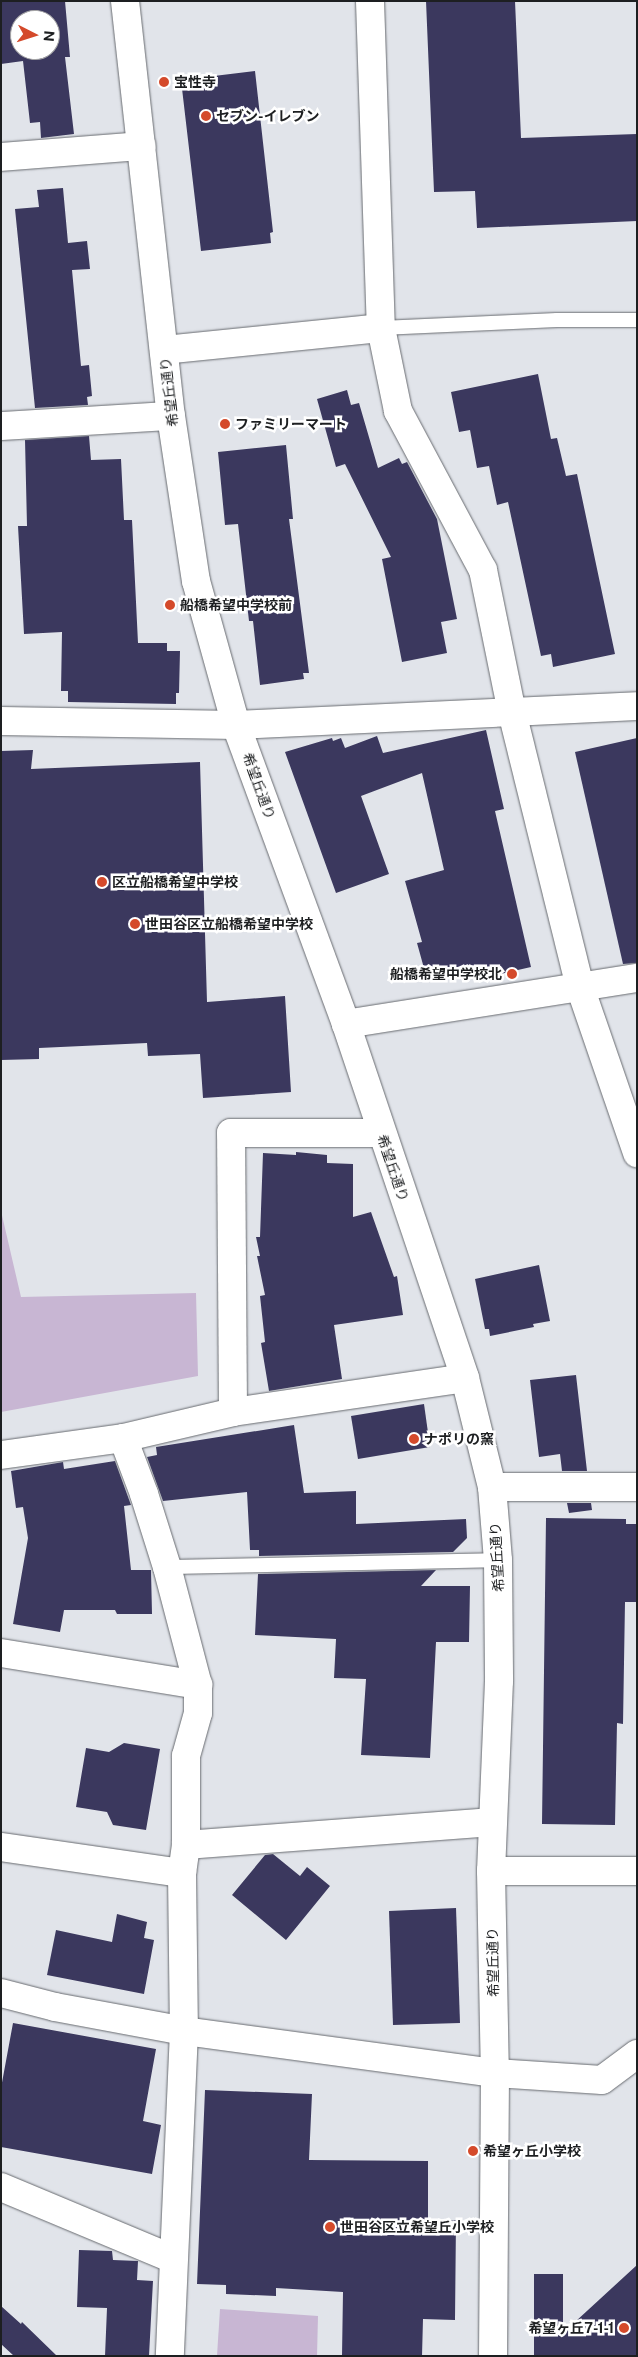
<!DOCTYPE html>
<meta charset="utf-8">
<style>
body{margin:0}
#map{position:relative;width:638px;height:2357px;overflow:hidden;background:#e1e4ea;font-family:"Public Sans","Noto Sans JP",sans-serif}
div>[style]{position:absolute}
.green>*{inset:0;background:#c8b6d3}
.building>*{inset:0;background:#3b385e}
.roads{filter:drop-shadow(0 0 1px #686b70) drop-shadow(0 0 1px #686b70)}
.service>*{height:14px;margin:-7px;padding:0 7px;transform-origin:7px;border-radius:7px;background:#fff}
.minor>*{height:28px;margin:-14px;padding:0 14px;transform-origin:14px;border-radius:14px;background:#fff}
.tertiary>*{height:28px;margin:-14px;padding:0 14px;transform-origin:14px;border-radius:14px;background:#fff}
.dots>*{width:14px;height:14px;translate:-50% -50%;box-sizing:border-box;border:2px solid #fff;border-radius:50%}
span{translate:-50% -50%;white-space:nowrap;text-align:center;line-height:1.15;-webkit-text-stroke:5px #fff;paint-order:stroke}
.poi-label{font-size:14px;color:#1d1f21;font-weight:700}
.left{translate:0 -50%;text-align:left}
.right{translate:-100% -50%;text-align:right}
.street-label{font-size:14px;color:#1d1f21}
.frame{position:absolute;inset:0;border:2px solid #1d1f21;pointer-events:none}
.north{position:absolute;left:10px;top:10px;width:50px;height:50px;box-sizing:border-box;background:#fff;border:1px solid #a5a5a6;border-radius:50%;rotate:95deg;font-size:14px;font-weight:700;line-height:20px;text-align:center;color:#1d1f21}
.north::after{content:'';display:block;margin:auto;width:18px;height:22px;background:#d44a2b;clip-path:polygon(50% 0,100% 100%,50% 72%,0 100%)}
</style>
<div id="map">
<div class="green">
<div style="clip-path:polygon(1px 1211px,21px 1297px,196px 1293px,198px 1376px,1px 1412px)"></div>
<div style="clip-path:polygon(220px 2309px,318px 2316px,317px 2356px,217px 2356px)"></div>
</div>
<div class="building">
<div style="clip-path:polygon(evenodd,1px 1px,65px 1px,70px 57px,65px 57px,74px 134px,41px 138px,40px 122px,30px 123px,23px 61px,1px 64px,1px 1px,20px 20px,50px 20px,50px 50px,20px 50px,20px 20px)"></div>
<div style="clip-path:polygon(426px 1px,515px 1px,521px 138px,637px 134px,637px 221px,477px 228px,475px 191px,434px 192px)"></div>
<div style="clip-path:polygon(255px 71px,273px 232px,270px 233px,271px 243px,201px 251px,181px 80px)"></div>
<div style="clip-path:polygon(63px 188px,68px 243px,87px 241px,90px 269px,72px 270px,81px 366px,89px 365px,92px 396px,87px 397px,88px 405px,35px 408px,15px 209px,39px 207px,37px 190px)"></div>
<div style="clip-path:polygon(538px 374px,551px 439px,557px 438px,566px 476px,577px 474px,615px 654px,553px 667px,551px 654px,541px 656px,508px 502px,497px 505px,489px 466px,477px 468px,470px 430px,459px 432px,451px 392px)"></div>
<div style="clip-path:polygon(347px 390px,351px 405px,359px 403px,378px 468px,399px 458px,402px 464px,407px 462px,437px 519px,457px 619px,441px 622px,447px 653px,402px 662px,382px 559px,391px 557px,345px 464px,336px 467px,317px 399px)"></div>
<div style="clip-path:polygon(89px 436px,91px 460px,121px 459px,124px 520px,132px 520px,138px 643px,167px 643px,167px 651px,180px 651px,179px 693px,176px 693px,176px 704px,68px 702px,68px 691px,61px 691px,62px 632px,24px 634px,18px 526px,27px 526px,25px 440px)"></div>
<div style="clip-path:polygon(286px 445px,293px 519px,289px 519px,309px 673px,303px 673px,304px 679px,260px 685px,253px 621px,249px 621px,238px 524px,225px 525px,218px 452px)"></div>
<div style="clip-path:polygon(486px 730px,504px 809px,495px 811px,531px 967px,478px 979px,475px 965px,427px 979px,417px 943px,422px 942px,405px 881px,444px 870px,422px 773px,361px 796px,389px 874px,336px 893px,285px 752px,332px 738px,333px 741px,341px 738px,345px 748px,377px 736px,383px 753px)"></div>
<div style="clip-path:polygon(637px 738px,637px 963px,623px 964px,575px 752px)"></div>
<div style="clip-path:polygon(33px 750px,31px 769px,200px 762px,207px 1002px,285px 996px,291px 1092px,203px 1098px,200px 1054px,148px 1056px,147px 1043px,39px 1048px,39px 1059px,1px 1060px,1px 751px)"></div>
<div style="clip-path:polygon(296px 1152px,327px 1155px,327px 1163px,353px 1164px,353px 1217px,371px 1212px,394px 1277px,397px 1276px,403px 1315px,334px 1325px,342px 1379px,269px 1391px,261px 1343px,265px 1342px,260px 1296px,265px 1295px,257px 1256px,260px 1256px,256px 1237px,260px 1237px,263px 1153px,296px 1155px)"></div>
<div style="clip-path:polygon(539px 1265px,550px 1321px,533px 1324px,534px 1327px,490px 1336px,489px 1329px,485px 1329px,475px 1279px)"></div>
<div style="clip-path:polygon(576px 1375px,587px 1471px,562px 1471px,560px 1454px,539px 1457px,530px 1380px)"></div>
<div style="clip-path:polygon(424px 1404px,430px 1447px,358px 1459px,351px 1416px)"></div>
<div style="clip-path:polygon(294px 1425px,304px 1493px,356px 1491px,356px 1524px,466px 1519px,467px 1538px,453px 1552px,259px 1556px,259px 1550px,250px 1550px,247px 1492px,163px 1501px,147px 1457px,157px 1455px,156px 1447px)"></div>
<div style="clip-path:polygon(115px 1461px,131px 1505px,124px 1506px,131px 1570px,151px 1570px,152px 1614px,117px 1614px,115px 1610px,64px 1610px,60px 1632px,13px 1624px,28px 1538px,23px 1507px,16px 1508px,11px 1471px,63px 1462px,64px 1469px)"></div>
<div style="clip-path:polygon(567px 1503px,591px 1503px,592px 1510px,569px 1513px)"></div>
<div style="clip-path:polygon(546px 1518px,626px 1519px,626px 1524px,637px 1524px,637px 1602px,625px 1602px,623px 1724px,617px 1723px,615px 1825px,542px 1824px)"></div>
<div style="clip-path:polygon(436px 1570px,421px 1586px,470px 1586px,469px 1642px,436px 1642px,430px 1758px,361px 1755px,366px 1679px,334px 1678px,336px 1639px,255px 1635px,258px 1574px)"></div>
<div style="clip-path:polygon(124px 1743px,160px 1749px,146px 1830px,113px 1825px,107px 1812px,76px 1807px,86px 1748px,109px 1752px)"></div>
<div style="clip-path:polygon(273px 1854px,300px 1876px,307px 1867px,330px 1886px,286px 1940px,232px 1895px,265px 1855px)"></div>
<div style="clip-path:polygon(456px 1908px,460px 2023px,393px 2025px,389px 1911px)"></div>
<div style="clip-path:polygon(117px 1914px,147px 1922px,144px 1938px,154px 1940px,144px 1994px,47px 1975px,56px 1930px,112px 1942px)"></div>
<div style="clip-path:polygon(13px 2023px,156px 2049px,143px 2121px,161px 2125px,152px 2174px,1px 2147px,1px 2088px)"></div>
<div style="clip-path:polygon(205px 2090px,312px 2094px,309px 2160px,428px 2161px,428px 2220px,456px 2220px,455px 2320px,423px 2319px,422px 2356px,342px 2356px,343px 2292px,276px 2288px,276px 2296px,226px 2294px,226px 2285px,197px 2284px)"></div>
<div style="clip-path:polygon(79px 2250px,112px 2251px,113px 2260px,138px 2261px,137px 2280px,153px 2281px,149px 2356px,105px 2356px,107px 2308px,77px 2307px)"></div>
<div style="clip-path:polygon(637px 2265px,637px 2356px,534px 2356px,534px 2274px,563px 2274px,563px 2333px)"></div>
<div style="clip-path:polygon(1px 2306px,21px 2324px,22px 2322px,57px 2356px,14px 2356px,1px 2344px)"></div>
</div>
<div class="roads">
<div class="service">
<div style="left:381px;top:328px;width:176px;rotate:-2.6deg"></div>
<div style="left:557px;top:320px;width:80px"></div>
<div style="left:167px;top:1567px;width:331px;rotate:-1.2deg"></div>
</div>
<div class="minor">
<div style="left:370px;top:1px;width:327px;rotate:88.1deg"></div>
<div style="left:381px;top:328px;width:85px;rotate:78.4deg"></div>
<div style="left:398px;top:411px;width:180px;rotate:61.9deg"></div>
<div style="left:483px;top:570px;width:145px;rotate:78.5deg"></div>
<div style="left:512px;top:712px;width:283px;rotate:76.1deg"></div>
<div style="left:580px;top:987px;width:176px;rotate:71deg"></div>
<div style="left:1px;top:157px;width:141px;rotate:-4.5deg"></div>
<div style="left:164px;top:350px;width:218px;rotate:-5.8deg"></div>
<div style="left:1px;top:426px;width:170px;rotate:-3.4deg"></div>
<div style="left:1px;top:721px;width:235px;rotate:1deg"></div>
<div style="left:236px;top:725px;width:401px;rotate:-2.7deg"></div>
<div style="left:346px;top:1024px;width:295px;rotate:-9deg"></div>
<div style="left:233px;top:1412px;width:279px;rotate:-90.4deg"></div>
<div style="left:231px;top:1133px;width:150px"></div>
<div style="left:123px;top:1438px;width:60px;rotate:69.4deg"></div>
<div style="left:144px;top:1494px;width:77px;rotate:72.5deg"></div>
<div style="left:167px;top:1567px;width:122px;rotate:75.3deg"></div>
<div style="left:198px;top:1685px;width:28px;rotate:90deg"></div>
<div style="left:198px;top:1713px;width:45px;rotate:105.6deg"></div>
<div style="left:186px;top:1756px;width:89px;rotate:90deg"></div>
<div style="left:186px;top:1845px;width:28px;rotate:98deg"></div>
<div style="left:182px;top:1873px;width:158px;rotate:89.3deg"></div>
<div style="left:184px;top:2031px;width:325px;rotate:92.5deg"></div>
<div style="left:1px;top:1455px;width:123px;rotate:-7.9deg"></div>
<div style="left:123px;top:1438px;width:113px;rotate:-13.3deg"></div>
<div style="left:233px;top:1412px;width:234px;rotate:-8.3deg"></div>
<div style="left:492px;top:1487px;width:145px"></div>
<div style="left:1px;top:1653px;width:200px;rotate:9.2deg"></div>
<div style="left:186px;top:1845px;width:307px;rotate:-4.3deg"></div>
<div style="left:1px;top:1847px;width:183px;rotate:8.2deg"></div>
<div style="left:1px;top:1993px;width:56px;rotate:14.5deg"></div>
<div style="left:55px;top:2007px;width:131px;rotate:10.5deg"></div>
<div style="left:184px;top:2031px;width:314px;rotate:7.7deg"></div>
<div style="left:495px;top:2073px;width:107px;rotate:3.7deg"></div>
<div style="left:602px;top:2080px;width:44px;rotate:-36.6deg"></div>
<div style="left:1px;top:2187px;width:186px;rotate:22.7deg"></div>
</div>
<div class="tertiary">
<div style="left:125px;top:1px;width:418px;rotate:83.7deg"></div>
<div style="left:171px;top:416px;width:167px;rotate:81.4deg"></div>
<div style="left:196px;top:581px;width:149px;rotate:74.5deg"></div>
<div style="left:236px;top:725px;width:319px;rotate:69.8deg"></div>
<div style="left:346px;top:1024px;width:373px;rotate:71.4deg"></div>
<div style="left:465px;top:1378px;width:112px;rotate:76.1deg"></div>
<div style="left:492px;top:1487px;width:73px;rotate:85.3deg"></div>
<div style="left:498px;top:1560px;width:121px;rotate:89.5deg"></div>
<div style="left:499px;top:1681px;width:190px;rotate:92.4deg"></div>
<div style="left:491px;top:1871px;width:202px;rotate:88.9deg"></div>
<div style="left:495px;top:2073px;width:283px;rotate:90.4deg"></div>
<div style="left:491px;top:1871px;width:146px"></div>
</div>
</div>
<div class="dots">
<div style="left:164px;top:82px;background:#d44a2b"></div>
<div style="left:206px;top:116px;background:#d44a2b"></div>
<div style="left:225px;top:424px;background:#d44a2b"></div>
<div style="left:170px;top:605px;background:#d44a2b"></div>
<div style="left:102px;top:882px;background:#d44a2b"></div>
<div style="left:135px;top:924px;background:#d44a2b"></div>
<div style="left:512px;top:974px;background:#d44a2b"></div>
<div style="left:414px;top:1439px;background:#d44a2b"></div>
<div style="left:473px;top:2151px;background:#d44a2b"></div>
<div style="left:330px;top:2227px;background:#d44a2b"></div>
<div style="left:624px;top:2328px;background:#d44a2b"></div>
</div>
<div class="poi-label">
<span class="left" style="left:174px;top:82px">宝性寺</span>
<span class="left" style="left:216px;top:116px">セブン-イレブン</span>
<span class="left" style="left:235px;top:424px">ファミリーマート</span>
<span class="left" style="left:180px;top:605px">船橋希望中学校前</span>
<span class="left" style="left:112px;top:882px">区立船橋希望中学校</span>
<span class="left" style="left:145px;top:924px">世田谷区立船橋希望中学校</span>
<span class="right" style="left:502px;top:974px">船橋希望中学校北</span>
<span class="left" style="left:424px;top:1439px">ナポリの窯</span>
<span class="left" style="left:483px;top:2151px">希望ヶ丘小学校</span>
<span class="left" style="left:340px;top:2227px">世田谷区立希望丘小学校</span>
<span class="right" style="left:614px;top:2328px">希望ヶ丘7-1-1</span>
</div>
<div class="street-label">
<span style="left:169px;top:392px;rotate:-97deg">希望丘通り</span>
<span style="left:259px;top:786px;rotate:70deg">希望丘通り</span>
<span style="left:393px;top:1168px;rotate:71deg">希望丘通り</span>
<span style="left:497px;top:1557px;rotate:-93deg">希望丘通り</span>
<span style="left:493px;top:1962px;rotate:-91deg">希望丘通り</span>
</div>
<div class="frame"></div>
<div class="north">N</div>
</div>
